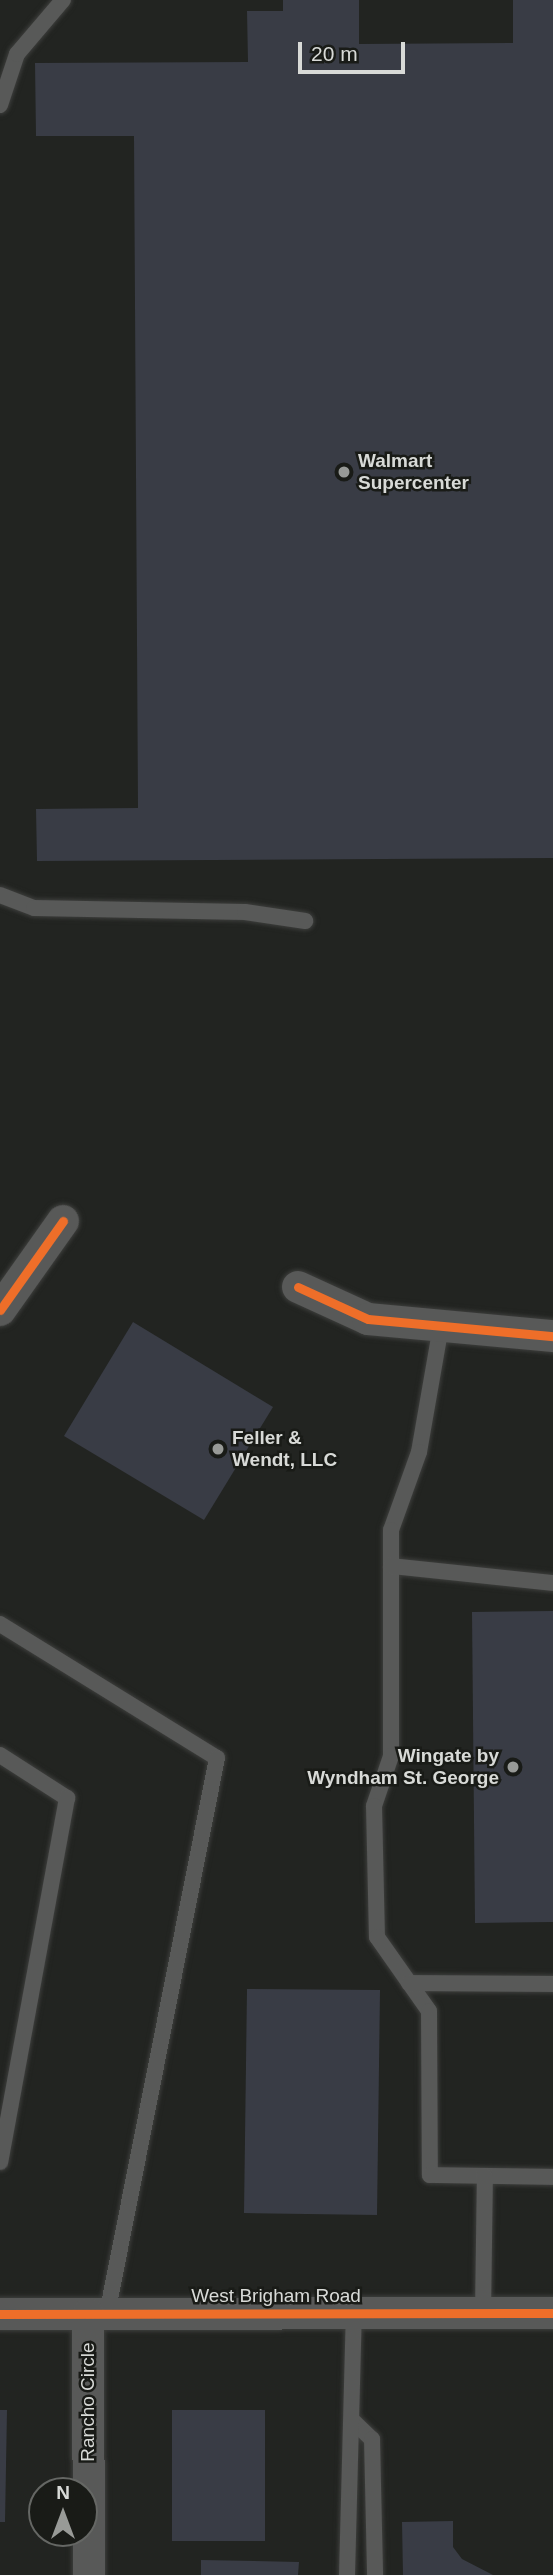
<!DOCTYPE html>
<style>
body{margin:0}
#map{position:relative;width:553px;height:2575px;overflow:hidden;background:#222421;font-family:Helvetica,sans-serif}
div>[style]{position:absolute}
.building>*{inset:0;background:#393c45}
.roads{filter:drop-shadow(0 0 2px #3d3e3c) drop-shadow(0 0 2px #3d3e3c)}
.service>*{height:16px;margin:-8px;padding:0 8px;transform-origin:8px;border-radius:8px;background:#585958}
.minor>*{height:32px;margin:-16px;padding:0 16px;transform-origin:16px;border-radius:16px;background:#585958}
.cycleway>*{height:9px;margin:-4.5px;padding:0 4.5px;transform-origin:4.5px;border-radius:4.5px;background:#ee6e29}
.dots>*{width:19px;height:19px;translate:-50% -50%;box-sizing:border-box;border:4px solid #191b17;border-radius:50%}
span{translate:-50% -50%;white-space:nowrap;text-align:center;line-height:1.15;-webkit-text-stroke:5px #191b17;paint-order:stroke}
.poi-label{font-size:19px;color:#d8dad7;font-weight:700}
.left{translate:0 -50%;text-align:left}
.right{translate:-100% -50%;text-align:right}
.street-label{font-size:19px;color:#d8dad7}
.north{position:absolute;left:28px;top:2477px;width:70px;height:70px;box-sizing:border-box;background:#191b17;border:2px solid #656764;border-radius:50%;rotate:0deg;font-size:19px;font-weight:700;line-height:28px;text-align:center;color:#d8dad7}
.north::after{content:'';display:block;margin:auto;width:24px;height:32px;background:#989a97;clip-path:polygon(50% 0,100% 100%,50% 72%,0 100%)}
.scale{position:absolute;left:298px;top:42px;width:107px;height:32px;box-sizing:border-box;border:4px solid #d8dad7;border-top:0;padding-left:9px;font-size:21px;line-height:24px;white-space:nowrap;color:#d8dad7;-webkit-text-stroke:5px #191b17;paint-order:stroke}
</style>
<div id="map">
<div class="building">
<div style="clip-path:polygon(283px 0,359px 0,359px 44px,513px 43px,513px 0,553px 0,553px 858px,37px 861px,36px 809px,138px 808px,134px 136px,36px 136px,35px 63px,248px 62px,247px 11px,283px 11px)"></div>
<div style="clip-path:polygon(133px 1322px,273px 1407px,204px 1520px,64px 1436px)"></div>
<div style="clip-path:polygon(553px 1611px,553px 1922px,475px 1923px,472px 1612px)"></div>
<div style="clip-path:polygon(247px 1989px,380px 1990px,377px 2215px,244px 2213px)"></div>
<div style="clip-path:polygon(0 2410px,7px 2410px,5px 2522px,0 2522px)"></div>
<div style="clip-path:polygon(172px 2410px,265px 2410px,265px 2541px,172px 2541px)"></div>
<div style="clip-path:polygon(453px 2521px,453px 2547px,462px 2559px,493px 2575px,403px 2575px,402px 2522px)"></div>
<div style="clip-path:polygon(201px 2560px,299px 2562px,298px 2575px,201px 2575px)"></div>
</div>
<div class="roads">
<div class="service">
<div style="left:0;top:105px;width:54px;rotate:-71.6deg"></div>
<div style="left:17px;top:54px;width:71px;rotate:-49.6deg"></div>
<div style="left:0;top:895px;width:36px;rotate:21deg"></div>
<div style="left:34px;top:908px;width:211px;rotate:1.1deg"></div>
<div style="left:245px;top:912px;width:61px;rotate:8.5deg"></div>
<div style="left:441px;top:1326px;width:128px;rotate:99.9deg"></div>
<div style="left:419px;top:1452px;width:83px;rotate:109.7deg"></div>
<div style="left:391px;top:1530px;width:226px;rotate:90deg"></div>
<div style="left:391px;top:1756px;width:53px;rotate:108.8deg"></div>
<div style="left:374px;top:1806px;width:131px;rotate:88.7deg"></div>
<div style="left:377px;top:1937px;width:90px;rotate:54.9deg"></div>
<div style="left:429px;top:2011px;width:164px;rotate:89.7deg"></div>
<div style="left:430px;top:2175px;width:123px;rotate:0.9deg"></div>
<div style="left:391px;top:1566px;width:163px;rotate:6deg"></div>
<div style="left:0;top:1624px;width:255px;rotate:31.7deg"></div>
<div style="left:217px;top:1758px;width:567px;rotate:101.19deg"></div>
<div style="left:0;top:1755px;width:80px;rotate:32.7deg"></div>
<div style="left:67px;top:1798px;width:370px;rotate:100.4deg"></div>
<div style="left:409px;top:1983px;width:144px;rotate:0.4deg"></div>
<div style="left:483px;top:2313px;width:137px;rotate:-89.2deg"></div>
<div style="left:352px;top:2420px;width:28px;rotate:44deg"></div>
<div style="left:372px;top:2439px;width:136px;rotate:88.7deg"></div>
<div style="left:347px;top:2575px;width:262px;rotate:-88.5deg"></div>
</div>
<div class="minor">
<div style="left:298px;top:1287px;width:77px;rotate:24.6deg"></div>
<div style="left:368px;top:1319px;width:186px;rotate:5.3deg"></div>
<div style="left:0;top:1310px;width:109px;rotate:-54.7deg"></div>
<div style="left:0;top:2314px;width:553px;rotate:-0.1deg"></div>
<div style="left:88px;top:2314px;width:261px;rotate:89.8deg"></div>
</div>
</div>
<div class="cycleway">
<div style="left:298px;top:1287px;width:77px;rotate:24.6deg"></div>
<div style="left:368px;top:1319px;width:186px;rotate:5.3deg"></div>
<div style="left:0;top:1310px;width:109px;rotate:-54.7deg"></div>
<div style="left:0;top:2314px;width:553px;rotate:-0.1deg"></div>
</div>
<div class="dots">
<div style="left:344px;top:472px;background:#989a97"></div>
<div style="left:218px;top:1449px;background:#989a97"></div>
<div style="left:513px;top:1767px;background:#989a97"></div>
</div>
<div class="poi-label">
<span class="left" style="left:358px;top:472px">Walmart<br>Supercenter</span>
<span class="left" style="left:232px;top:1449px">Feller &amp;<br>Wendt, LLC</span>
<span class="right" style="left:499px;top:1767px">Wingate by<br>Wyndham St. George</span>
</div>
<div class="street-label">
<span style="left:276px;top:2296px">West Brigham Road</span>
<span style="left:88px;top:2402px;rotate:-90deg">Rancho Circle</span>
</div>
<div class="north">N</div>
<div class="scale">20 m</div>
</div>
